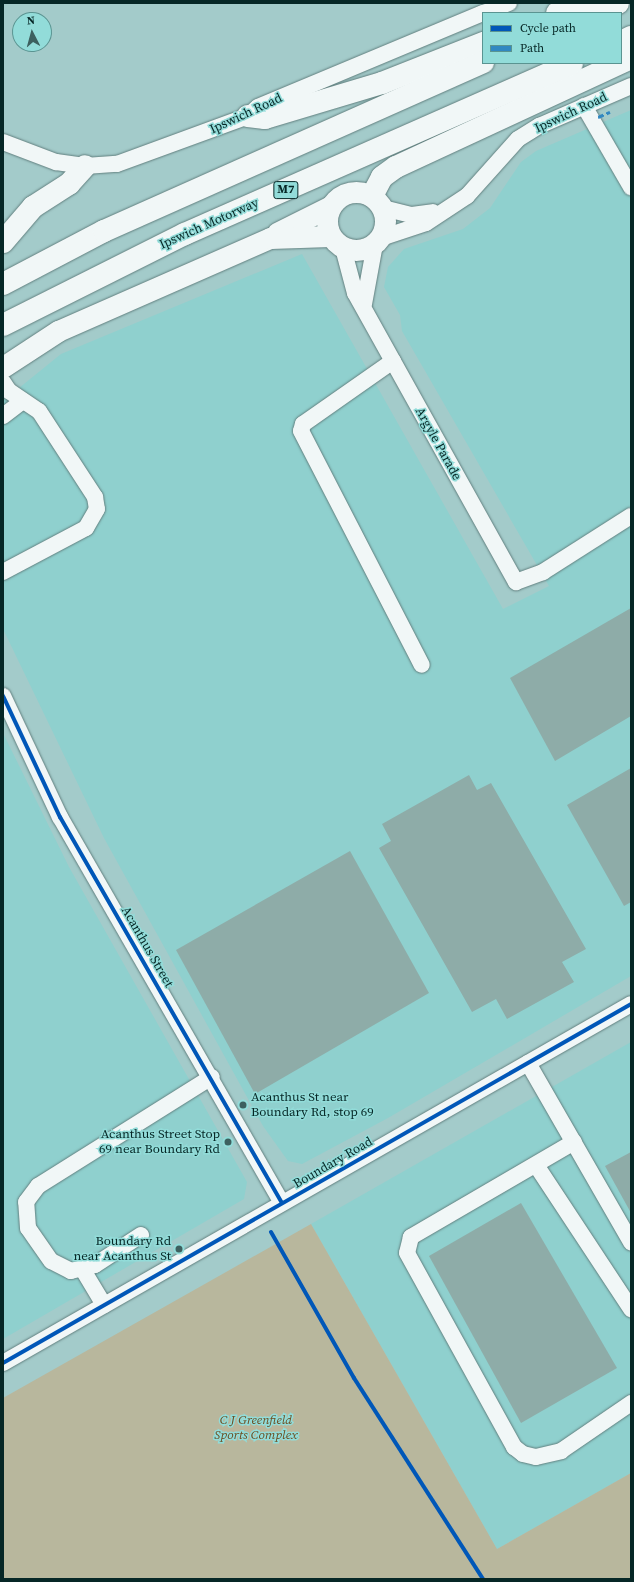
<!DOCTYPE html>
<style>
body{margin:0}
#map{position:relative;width:634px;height:1582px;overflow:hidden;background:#a3cbca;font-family:"Source Serif 4",serif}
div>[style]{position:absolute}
.built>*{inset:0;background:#8fd0ce}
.green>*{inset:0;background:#b8b79d}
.building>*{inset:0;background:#8eaca8}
.roads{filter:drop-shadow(0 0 1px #617f7e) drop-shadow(0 0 1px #617f7e)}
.minor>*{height:16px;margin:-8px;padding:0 8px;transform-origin:8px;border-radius:8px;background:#f1f7f7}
.major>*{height:21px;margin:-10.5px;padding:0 10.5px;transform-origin:10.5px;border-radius:10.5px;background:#f1f7f7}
.major>.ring{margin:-10.5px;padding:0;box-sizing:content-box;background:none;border:21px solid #f1f7f7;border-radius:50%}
.highway>*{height:22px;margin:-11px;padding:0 11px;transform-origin:11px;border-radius:11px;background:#f1f7f7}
.quiet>*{height:3px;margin-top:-1.5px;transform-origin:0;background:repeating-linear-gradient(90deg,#3188c1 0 6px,transparent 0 9px)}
.cycleway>*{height:4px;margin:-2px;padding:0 2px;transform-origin:2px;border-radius:2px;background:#0057b8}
.dots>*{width:11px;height:11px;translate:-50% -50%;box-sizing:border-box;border:2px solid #92dcd9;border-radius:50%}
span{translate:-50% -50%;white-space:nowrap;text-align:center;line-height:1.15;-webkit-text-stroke:3px #92dcd9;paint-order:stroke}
.shield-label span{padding:1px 3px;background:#92dcd9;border:1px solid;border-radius:3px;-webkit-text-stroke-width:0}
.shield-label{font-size:12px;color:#062726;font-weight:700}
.street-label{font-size:13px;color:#062726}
.poi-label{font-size:13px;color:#062726}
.left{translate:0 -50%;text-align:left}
.right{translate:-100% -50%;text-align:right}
.park-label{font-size:13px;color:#6d4d20;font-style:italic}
.frame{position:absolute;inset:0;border:4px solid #062726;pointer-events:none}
.legend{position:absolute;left:482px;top:12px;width:140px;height:52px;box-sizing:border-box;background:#92dcd9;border:1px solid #5a9491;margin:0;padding:5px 7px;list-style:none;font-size:12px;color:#062726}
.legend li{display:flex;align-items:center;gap:8px;height:20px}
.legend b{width:20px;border:1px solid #5a9491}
.north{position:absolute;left:12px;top:12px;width:40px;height:40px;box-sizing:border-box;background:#92dcd9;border:1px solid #5a9491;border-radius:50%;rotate:354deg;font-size:11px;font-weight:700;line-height:16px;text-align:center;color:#062726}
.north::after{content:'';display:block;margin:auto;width:14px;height:18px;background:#3d605f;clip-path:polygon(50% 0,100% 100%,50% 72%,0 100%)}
</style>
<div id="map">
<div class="built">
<div style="clip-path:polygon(631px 110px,631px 976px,388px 1118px,302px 1164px,288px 1161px,263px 1126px,104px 838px,3px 629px,3px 401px,61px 354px,302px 254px,503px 609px,549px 586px,402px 331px,400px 315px,384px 287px,388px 267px,404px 249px,463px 229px,490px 208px,521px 162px,536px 151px)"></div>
<div style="clip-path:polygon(3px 733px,69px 867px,247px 1182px,244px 1199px,3px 1339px)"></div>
<div style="clip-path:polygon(631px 1042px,631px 1473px,497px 1549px,311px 1224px)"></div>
</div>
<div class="green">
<div style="clip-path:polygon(311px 1224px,497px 1549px,631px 1473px,631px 1579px,3px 1579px,3px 1398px)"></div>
</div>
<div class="building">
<div style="clip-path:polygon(631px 608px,631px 716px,555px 761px,510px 678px)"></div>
<div style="clip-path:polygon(631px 768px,631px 902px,624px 906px,567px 805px)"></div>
<div style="clip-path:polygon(469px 775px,477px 790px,491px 783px,586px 949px,562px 962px,574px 982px,507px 1019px,496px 999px,472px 1012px,379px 848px,391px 841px,382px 824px)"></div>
<div style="clip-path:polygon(350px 851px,429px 993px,255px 1094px,176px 950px)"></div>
<div style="clip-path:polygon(631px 1152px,631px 1213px,605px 1166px)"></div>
<div style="clip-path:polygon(521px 1203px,617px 1368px,521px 1423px,429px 1256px)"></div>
</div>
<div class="roads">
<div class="minor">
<div style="left:484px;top:13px;width:27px;rotate:-22deg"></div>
<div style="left:584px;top:106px;width:94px;rotate:59.9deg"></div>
<div style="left:3px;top:142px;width:57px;rotate:20.7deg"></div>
<div style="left:56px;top:162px;width:29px;rotate:8deg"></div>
<div style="left:85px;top:166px;width:32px;rotate:-4deg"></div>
<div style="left:117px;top:164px;width:140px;rotate:-20.1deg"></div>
<div style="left:248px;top:116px;width:13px;rotate:-42deg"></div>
<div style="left:258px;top:107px;width:244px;rotate:-22.7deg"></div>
<div style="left:383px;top:208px;width:30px;rotate:14deg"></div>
<div style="left:412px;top:215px;width:21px;rotate:-8deg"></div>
<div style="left:381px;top:238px;width:47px;rotate:-18.4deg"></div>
<div style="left:426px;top:223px;width:49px;rotate:-33.4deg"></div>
<div style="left:467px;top:196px;width:76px;rotate:-48.2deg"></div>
<div style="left:518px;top:139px;width:25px;rotate:-32deg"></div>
<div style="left:539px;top:126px;width:100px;rotate:-23.5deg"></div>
<div style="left:343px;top:248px;width:47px;rotate:75.1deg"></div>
<div style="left:355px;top:293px;width:331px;rotate:60.9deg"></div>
<div style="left:516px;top:582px;width:29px;rotate:-20deg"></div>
<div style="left:543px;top:572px;width:104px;rotate:-32.5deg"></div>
<div style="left:364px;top:304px;width:61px;rotate:-79.6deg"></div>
<div style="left:393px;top:361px;width:110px;rotate:145deg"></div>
<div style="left:303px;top:424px;width:7px;rotate:106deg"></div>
<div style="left:301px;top:431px;width:263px;rotate:62.7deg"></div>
<div style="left:3px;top:382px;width:11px;rotate:56deg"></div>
<div style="left:9px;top:391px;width:36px;rotate:34deg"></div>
<div style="left:39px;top:411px;width:103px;rotate:56.9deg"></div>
<div style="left:95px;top:497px;width:12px;rotate:81deg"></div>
<div style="left:97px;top:509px;width:22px;rotate:120deg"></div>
<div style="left:86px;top:528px;width:94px;rotate:152.1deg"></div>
<div style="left:3px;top:416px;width:25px;rotate:-37deg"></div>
<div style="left:3px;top:696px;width:134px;rotate:64.8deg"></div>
<div style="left:60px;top:817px;width:445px;rotate:60.1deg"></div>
<div style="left:528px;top:1063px;width:207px;rotate:60.1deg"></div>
<div style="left:574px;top:1142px;width:189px;rotate:149.8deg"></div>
<div style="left:411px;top:1237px;width:16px;rotate:104deg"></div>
<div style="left:407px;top:1253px;width:222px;rotate:61.1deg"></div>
<div style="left:514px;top:1447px;width:11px;rotate:38deg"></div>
<div style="left:523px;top:1454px;width:13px;rotate:13deg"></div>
<div style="left:536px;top:1457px;width:26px;rotate:-13deg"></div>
<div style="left:561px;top:1451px;width:85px;rotate:-34.4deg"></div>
<div style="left:536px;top:1165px;width:173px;rotate:56.6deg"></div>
<div style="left:141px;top:1235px;width:55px;rotate:146.9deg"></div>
<div style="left:95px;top:1265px;width:25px;rotate:166deg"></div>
<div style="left:71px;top:1271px;width:22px;rotate:-153deg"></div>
<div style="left:51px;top:1261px;width:40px;rotate:-124.9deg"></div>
<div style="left:28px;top:1228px;width:26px;rotate:-94deg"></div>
<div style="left:26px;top:1202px;width:20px;rotate:-53deg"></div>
<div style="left:38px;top:1186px;width:205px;rotate:-32.1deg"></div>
<div style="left:83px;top:1270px;width:41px;rotate:59deg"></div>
<div style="left:3px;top:1363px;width:723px;rotate:-29.75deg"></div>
</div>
<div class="major">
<div class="ring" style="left:327px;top:192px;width:37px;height:37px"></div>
<div style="left:277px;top:233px;width:60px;rotate:-26.6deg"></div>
<div style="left:3px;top:367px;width:66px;rotate:-33.2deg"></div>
<div style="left:58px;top:331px;width:232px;rotate:-23.7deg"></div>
<div style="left:270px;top:238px;width:60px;rotate:-1.9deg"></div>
</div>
<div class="highway">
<div style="left:557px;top:13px;width:27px;rotate:-22deg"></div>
<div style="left:595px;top:13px;width:25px;rotate:-23deg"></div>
<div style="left:621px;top:42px;width:11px;rotate:-27deg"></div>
<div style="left:248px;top:116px;width:17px;rotate:7deg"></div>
<div style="left:265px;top:118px;width:122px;rotate:-16.7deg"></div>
<div style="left:382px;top:83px;width:109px;rotate:-21.6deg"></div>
<div style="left:372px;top:196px;width:21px;rotate:-62deg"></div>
<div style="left:382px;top:177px;width:17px;rotate:-36deg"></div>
<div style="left:396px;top:167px;width:259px;rotate:-24.9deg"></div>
<div style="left:3px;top:242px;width:46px;rotate:-49.4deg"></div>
<div style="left:33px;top:207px;width:43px;rotate:-32.6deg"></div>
<div style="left:69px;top:184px;width:24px;rotate:-48deg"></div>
<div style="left:3px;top:284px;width:114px;rotate:-27.7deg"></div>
<div style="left:104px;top:231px;width:415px;rotate:-24deg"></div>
<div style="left:3px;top:325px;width:203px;rotate:-26.6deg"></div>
<div style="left:185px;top:234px;width:423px;rotate:-23.8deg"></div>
</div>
</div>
<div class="quiet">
<div style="left:598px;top:117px;width:13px;rotate:-23deg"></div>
</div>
<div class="cycleway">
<div style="left:3px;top:696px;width:134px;rotate:64.8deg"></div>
<div style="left:60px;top:817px;width:445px;rotate:60.1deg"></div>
<div style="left:271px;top:1232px;width:168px;rotate:60.4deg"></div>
<div style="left:354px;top:1378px;width:239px;rotate:57.3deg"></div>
<div style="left:3px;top:1363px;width:723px;rotate:-29.75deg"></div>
</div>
<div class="dots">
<div style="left:243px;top:1105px;background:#3d605f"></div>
<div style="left:228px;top:1142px;background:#3d605f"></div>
<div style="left:179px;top:1249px;background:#3d605f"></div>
</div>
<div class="shield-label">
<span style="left:286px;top:190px">M7</span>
</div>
<div class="street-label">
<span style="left:571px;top:113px;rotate:-25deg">Ipswich Road</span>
<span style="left:246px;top:114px;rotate:-25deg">Ipswich Road</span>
<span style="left:209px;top:224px;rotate:-24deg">Ipswich Motorway</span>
<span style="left:438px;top:444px;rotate:61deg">Argyle Parade</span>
<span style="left:147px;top:947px;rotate:60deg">Acanthus Street</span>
<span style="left:333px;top:1163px;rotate:-30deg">Boundary Road</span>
</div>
<div class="poi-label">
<span class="left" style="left:251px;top:1105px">Acanthus St near<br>Boundary Rd, stop 69</span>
<span class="right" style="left:220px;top:1142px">Acanthus Street Stop<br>69 near Boundary Rd</span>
<span class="right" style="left:171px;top:1249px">Boundary Rd<br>near Acanthus St</span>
</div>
<div class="park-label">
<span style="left:256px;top:1428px">C J Greenfield<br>Sports Complex</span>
</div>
<div class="frame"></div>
<ul class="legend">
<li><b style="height:5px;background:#0057b8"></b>Cycle path</li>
<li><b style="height:5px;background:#3188c1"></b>Path</li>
</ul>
<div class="north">N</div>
</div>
